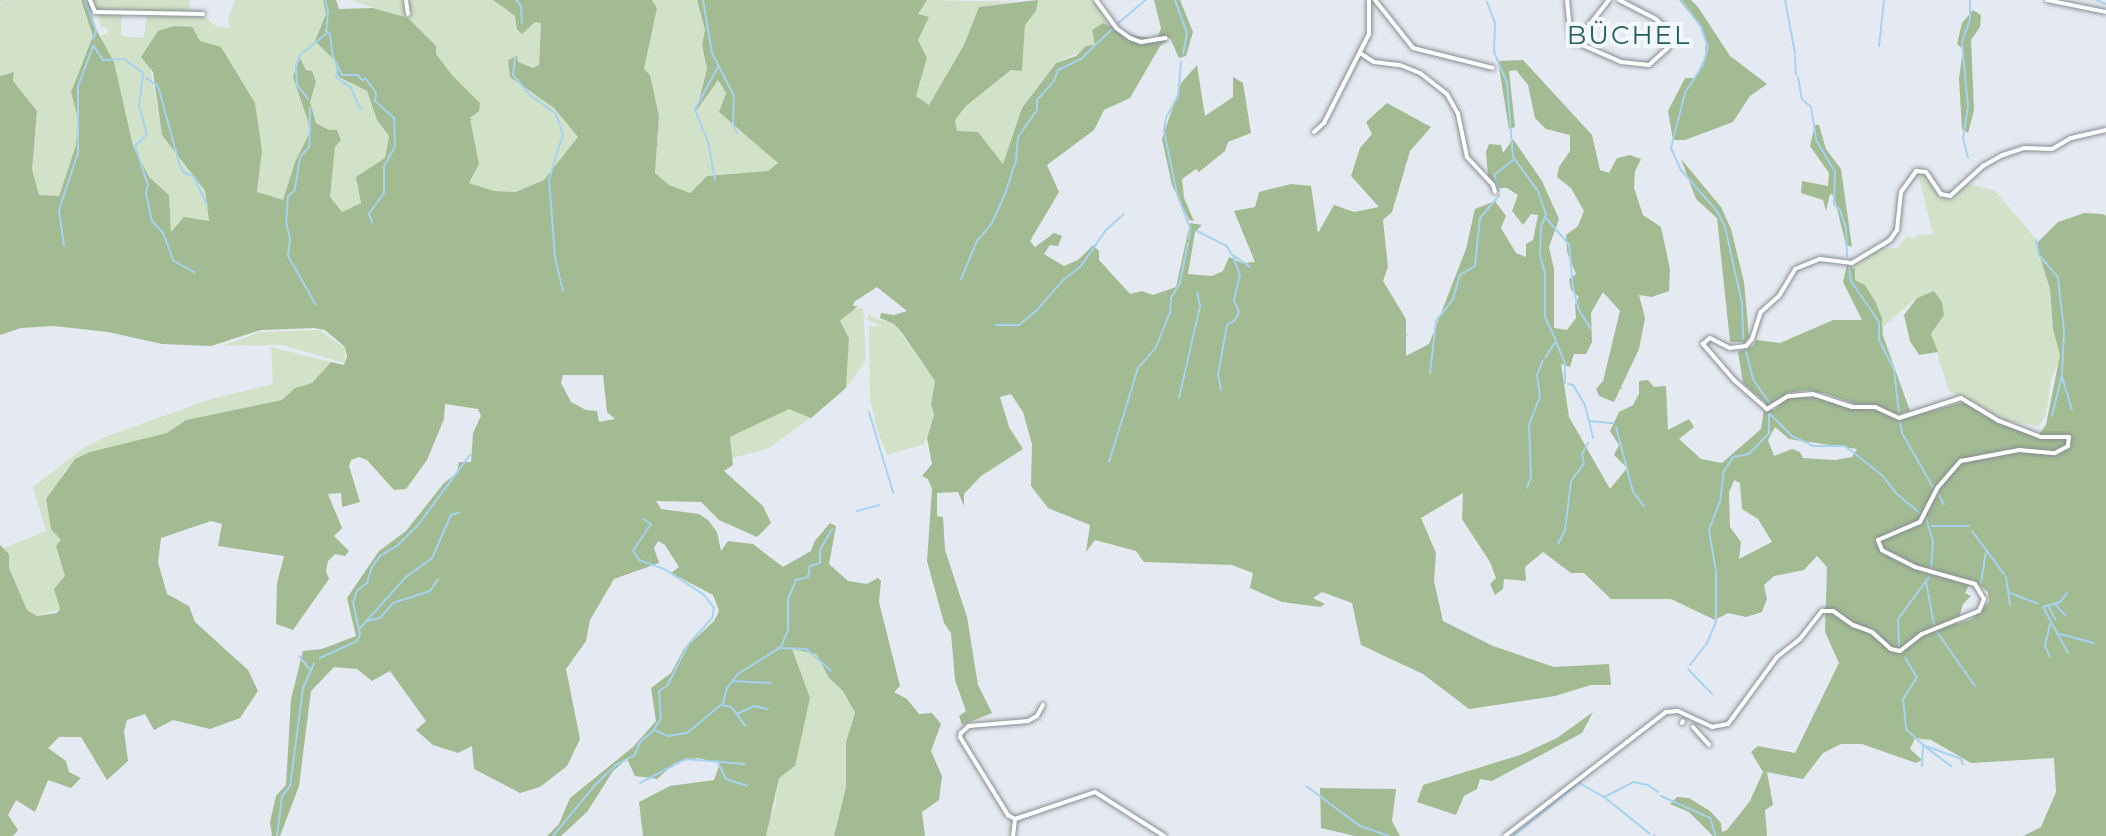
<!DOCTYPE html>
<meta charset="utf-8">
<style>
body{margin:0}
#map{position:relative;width:2106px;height:836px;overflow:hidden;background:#e5e9f1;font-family:Montserrat,sans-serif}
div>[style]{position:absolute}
.green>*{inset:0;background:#d2e2c8}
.forest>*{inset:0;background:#a2bb92}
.stream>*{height:2px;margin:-1px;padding:0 1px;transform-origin:1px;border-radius:1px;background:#a5d3f0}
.roads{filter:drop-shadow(0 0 2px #888c93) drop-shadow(0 0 2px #888c93)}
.minor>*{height:4px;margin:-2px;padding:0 2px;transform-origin:2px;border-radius:2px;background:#fff}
.tertiary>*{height:4px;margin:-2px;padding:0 2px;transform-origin:2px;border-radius:2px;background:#fff}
span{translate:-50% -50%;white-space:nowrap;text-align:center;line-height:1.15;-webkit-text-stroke:8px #f3f7fe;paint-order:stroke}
.neighbourhood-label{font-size:26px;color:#255f5d;letter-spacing:2px}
</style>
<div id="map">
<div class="green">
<div style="clip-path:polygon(0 0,81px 0,93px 36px,71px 92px,78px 119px,76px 145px,59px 196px,39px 195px,32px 169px,37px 111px,13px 81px,14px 72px,0 76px)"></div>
<div style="clip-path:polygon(91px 0,190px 0,189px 13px,98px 11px)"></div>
<div style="clip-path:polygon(235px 0,323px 0,326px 14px,315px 41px,334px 60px,339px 77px,367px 91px,377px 120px,389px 136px,385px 158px,357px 186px,361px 203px,342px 212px,330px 198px,335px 147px,329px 130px,316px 123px,310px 102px,316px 82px,300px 59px,293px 77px,311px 130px,295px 162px,283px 201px,257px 193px,262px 150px,255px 103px,238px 78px,158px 32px,147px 50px,162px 135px,205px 192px,209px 222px,171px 233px,169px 195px,149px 177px,133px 146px,114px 62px,100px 37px,108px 32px,107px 28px,101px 27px,98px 14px,122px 15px,121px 36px,144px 38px,147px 15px,205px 17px,214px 25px,230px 28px,228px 18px)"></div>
<div style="clip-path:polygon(350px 0,493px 0,515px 16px,541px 22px,539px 65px,534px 68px,518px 62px,517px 56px,508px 60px,510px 77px,554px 108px,578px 137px,567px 155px,544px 180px,516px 192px,494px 191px,469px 183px,479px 164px,470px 118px,480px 103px,452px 75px,409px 19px)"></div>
<div style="clip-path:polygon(652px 0,697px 0,705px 30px,702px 45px,707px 69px,695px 110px,717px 79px,726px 93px,719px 112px,779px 163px,768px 171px,707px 176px,690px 193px,669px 185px,655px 173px,659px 116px,652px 86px,644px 69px,657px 8px)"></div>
<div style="clip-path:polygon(927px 0,1015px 2px,979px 7px,964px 45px,930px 105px,915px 96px,927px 58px,918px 40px,929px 17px,917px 15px)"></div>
<div style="clip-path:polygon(1038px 0,1093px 0,1112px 26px,1103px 23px,1092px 30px,1096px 45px,1055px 63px,1022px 108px,1003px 165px,978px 132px,957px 132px,955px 120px,966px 106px,1012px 70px,1022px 71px,1025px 25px,1036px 11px)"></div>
<div style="clip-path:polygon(1918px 173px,1926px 175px,1944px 199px,1954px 198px,1968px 184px,1994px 190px,2035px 238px,2050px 289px,2053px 329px,2061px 355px,2051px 380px,2046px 414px,2039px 426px,2005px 421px,1971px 400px,1949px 391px,1931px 334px,1944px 315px,1942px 302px,1934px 291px,1913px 300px,1884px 326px,1855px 280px,1850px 266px,1881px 248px,1897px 248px,1908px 236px,1912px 239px,1921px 234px,1933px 235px)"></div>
<div style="clip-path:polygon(863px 308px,866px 360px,846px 388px,849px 338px,840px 322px,853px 309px)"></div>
<div style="clip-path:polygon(871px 311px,870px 316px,894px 324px,935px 381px,931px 404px,934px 415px,924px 444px,887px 455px,877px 430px,870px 399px,869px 326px,880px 326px,867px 319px)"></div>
<div style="clip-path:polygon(319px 330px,345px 348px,345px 363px,282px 345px,221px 346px,260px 332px)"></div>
<div style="clip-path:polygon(271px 347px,331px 362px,312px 383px,295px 388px,282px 400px,186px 420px,167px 433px,90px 452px,64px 471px,56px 490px,48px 498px,45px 497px,51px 528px,62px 540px,56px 546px,65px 576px,60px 609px,37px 616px,27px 610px,8px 568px,9px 554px,4px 548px,46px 531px,33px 487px,85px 447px,108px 436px,211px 399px,273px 384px)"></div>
<div style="clip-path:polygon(789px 409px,811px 418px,767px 449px,732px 458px,730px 437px)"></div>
<div style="clip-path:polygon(791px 649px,816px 654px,829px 678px,843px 691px,855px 713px,846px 742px,846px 787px,834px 836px,766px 836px,768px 820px,775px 808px)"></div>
</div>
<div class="forest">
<div style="clip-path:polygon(evenodd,81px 0,87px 0,97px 31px,114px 62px,133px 146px,149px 177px,169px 195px,171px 232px,184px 217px,209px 221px,205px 191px,162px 135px,153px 72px,141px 57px,158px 31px,174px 26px,192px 27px,200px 41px,221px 47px,255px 103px,262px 150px,257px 192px,283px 200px,295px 162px,311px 130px,293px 77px,300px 58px,306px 70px,312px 71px,316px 82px,310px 102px,316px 123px,329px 130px,337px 130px,341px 140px,335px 147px,330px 197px,342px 212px,361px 203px,356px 177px,385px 158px,389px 136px,377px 120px,367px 91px,339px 77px,334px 60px,315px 41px,326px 14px,323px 0,336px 0,339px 9px,373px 8px,408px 18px,436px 46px,436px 54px,452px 75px,480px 103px,479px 111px,470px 118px,479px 164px,469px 183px,494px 191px,516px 192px,544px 180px,578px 137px,554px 108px,510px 77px,508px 60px,517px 56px,518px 62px,533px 68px,539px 65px,541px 23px,535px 22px,522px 34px,517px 29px,515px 16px,493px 0,652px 0,657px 8px,644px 69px,650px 75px,659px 116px,655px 173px,669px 185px,690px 193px,707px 176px,768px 171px,778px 163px,719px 112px,726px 93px,718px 80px,696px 111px,707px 69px,702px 45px,705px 30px,697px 0,927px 0,918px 14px,929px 17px,918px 40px,927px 58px,916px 96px,929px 105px,964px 45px,979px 7px,1038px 0,1036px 11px,1025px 25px,1022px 71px,1011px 70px,966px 106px,955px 120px,957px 131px,978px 132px,1003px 164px,1022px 108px,1056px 63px,1076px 56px,1086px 46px,1095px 45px,1092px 30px,1103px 23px,1131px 35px,1167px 41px,1160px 46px,1130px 98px,1104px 110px,1094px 130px,1047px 165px,1059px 192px,1030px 241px,1035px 247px,1054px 233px,1062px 236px,1058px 246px,1050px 245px,1044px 254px,1064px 266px,1078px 260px,1093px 245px,1099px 251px,1099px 260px,1130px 294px,1142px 291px,1153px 295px,1176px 287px,1190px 223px,1202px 225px,1195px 232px,1188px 274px,1212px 276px,1223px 271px,1229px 257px,1242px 263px,1255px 262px,1234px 211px,1255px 207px,1259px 192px,1291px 184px,1311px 186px,1318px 233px,1334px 205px,1354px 212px,1379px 207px,1351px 176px,1360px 148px,1372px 134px,1366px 122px,1387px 103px,1431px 127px,1410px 151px,1392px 212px,1383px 220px,1388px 267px,1383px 281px,1406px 319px,1406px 356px,1429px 344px,1466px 249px,1475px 209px,1495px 201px,1506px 216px,1501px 228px,1516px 253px,1526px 257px,1526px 244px,1533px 240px,1538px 215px,1531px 214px,1523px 225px,1512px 211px,1518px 195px,1507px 188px,1499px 188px,1488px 175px,1486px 152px,1489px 144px,1501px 145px,1503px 153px,1513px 139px,1542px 181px,1559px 219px,1549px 247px,1554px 269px,1554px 328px,1567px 330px,1576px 318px,1575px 304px,1579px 297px,1571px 290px,1569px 279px,1576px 274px,1567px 252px,1566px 235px,1578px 226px,1584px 211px,1571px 188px,1557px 177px,1559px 167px,1570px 151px,1570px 135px,1546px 129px,1535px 118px,1528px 85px,1516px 70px,1509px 71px,1515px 127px,1509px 129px,1498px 61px,1523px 60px,1592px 135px,1600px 170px,1609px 173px,1617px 158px,1630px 155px,1641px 159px,1635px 171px,1634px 188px,1643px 215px,1661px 227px,1670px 269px,1669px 291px,1652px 297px,1639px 295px,1645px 318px,1639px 349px,1614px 402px,1599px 396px,1596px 389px,1603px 381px,1620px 311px,1603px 292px,1591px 313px,1592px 342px,1586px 354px,1574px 354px,1570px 367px,1561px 364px,1569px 417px,1610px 489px,1627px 468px,1614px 455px,1619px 445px,1610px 431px,1619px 412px,1633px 405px,1639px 394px,1639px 381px,1648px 380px,1654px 387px,1666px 386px,1668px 430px,1689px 419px,1694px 427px,1679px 439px,1701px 459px,1722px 463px,1761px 429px,1764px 410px,1774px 410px,1789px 397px,1824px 398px,1852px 409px,1872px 409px,1899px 420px,1964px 402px,1997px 423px,2039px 434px,2046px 425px,2060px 355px,2053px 329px,2050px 289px,2036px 244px,2058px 222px,2084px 213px,2103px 214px,2106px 216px,2106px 836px,2023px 836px,2041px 827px,2056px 792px,2054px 758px,1971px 763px,1931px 740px,1915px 738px,1910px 749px,1922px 760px,1916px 763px,1862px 744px,1841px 744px,1823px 753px,1803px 779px,1767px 772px,1773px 805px,1765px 810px,1767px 836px,1713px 836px,1689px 812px,1670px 804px,1677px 797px,1689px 798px,1710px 811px,1721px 823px,1722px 832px,1727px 830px,1750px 801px,1763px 772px,1751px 752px,1758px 746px,1795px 753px,1839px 663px,1825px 632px,1827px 567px,1817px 556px,1804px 570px,1774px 576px,1764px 585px,1767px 599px,1762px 612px,1746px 617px,1728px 613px,1715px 620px,1671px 599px,1611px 599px,1584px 573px,1571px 573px,1543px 552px,1525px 567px,1526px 581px,1504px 579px,1503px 589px,1495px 595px,1490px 584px,1496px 578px,1490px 562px,1462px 519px,1463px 493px,1421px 518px,1436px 553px,1434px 581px,1443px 621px,1493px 646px,1554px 667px,1609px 664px,1611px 685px,1591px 685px,1555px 696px,1469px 709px,1423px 674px,1361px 645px,1352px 603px,1322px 592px,1313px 598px,1325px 604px,1320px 607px,1282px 602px,1250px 588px,1253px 573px,1232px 565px,1144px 562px,1136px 551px,1095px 540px,1086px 552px,1090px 525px,1048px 508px,1031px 486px,1032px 444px,1023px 412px,1011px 394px,1000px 397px,1009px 427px,1023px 449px,981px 476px,964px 494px,964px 506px,958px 492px,937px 493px,937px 516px,943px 517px,945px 550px,967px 617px,978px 685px,992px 713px,962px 725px,959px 716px,966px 711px,955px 680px,951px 633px,944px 623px,927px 561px,932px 489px,928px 479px,922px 476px,932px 464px,927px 438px,934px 415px,931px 404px,935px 381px,902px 333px,894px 324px,880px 318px,881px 313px,894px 315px,907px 311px,877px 287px,854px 302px,853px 306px,858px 306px,840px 321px,849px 338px,846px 388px,811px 418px,789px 409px,730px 437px,733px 465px,724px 471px,763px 506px,771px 523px,757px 537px,719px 520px,701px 502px,656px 501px,661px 509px,699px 514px,708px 520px,717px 532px,721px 551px,728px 541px,753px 544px,783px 567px,811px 551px,814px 542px,830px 523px,836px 526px,829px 564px,848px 581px,867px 584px,878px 578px,881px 581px,879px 602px,900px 686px,894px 692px,907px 699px,919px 714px,932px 713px,941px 724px,931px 751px,942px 776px,939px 800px,922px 812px,925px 836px,834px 836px,846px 787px,846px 742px,855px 713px,843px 691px,829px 678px,816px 654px,792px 649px,810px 698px,795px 766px,779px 778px,766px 836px,643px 836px,639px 802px,670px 786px,714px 780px,720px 763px,697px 758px,675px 763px,657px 779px,635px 776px,627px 759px,613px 771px,587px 812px,561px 836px,547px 836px,559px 824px,570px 798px,633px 747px,656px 721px,651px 688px,671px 673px,684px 649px,714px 621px,719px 611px,713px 595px,671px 573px,679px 567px,665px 545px,658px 541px,654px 548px,659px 563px,614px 579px,590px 620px,586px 641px,566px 669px,580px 739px,567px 766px,540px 787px,520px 793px,474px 769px,472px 746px,458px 753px,433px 745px,416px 730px,426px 721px,390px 671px,372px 681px,357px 669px,334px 667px,311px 691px,299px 786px,280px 836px,272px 836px,270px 822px,276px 796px,286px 785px,291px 699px,303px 651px,322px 649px,356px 636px,347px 598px,379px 551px,406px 531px,444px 483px,457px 473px,459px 462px,471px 462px,473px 433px,481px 416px,478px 409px,445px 404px,444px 419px,427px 460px,406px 489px,394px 490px,367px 460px,359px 457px,351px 460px,349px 466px,360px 502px,342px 507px,341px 493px,328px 494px,342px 528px,334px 536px,349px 551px,345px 556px,335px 554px,328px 561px,326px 571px,329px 579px,293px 630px,276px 624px,277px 583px,284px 556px,218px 546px,222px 524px,211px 521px,161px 538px,158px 562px,167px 594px,189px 606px,195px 622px,248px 670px,258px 691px,240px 718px,210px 729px,173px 720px,154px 730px,145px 714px,127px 720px,124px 731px,128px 761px,107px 780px,81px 737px,59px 737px,48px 748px,66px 761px,69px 772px,81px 778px,71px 788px,48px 780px,35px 812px,16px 800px,8px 815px,18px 830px,13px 836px,0 836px,0 545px,9px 554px,9px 568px,27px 610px,37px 616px,57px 613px,60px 609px,54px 589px,65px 576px,56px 546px,61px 540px,51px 529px,46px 499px,75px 459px,90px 452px,167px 433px,186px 420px,282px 400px,295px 388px,312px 383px,331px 362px,344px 365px,347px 357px,345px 347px,325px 330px,314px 328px,261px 330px,211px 346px,162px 344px,108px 332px,54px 326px,21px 328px,0 335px,0 76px,14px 72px,13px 81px,37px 111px,32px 169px,39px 195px,59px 196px,76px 145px,78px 119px,71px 92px,93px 36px,81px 0,563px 375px,603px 375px,607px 412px,615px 419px,599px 422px,597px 411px,586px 410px,571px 402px,561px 383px,563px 375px,81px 0,1775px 427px,1789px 439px,1857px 449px,1852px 457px,1835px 460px,1803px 458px,1800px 452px,1792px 449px,1774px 456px,1768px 440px,1775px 427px,81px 0,1734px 480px,1740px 483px,1742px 509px,1758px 519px,1772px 542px,1739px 559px,1741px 542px,1730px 527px,1729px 493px,1734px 480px,81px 0,1972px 579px,1988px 592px,1989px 602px,1972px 619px,1957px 624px,1963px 604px,1971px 596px,1965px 593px,1972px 579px)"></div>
<div style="clip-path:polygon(1154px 0,1180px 0,1193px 32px,1186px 56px,1179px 58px,1170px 38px,1158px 36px,1161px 28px)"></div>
<div style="clip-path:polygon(1679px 0,1691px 0,1698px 7px,1730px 56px,1767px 84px,1750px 96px,1733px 122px,1685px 140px,1673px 140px,1668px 111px,1685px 78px,1695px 78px,1705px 57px,1706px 40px,1701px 27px)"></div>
<div style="clip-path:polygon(1973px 10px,1981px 15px,1980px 27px,1971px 40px,1974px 110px,1968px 133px,1962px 129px,1959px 79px,1963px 49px,1957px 44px,1962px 23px)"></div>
<div style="clip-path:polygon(1197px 65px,1205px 116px,1233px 97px,1233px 77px,1243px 83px,1251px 133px,1228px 142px,1225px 151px,1199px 172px,1196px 169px,1182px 179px,1184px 198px,1194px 221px,1189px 220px,1172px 185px,1162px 139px,1181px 83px)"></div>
<div style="clip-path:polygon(1815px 125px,1819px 125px,1826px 149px,1841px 169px,1852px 247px,1846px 245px,1834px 196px,1830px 194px,1826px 211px,1823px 200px,1801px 193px,1802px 181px,1828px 186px,1829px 173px,1810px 146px)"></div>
<div style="clip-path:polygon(1681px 159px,1721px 207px,1731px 229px,1744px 282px,1749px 337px,1745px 342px,1730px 342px,1717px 218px,1696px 199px)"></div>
<div style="clip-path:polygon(1847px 265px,1855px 269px,1855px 280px,1865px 285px,1875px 301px,1882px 318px,1883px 336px,1910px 411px,1896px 415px,1873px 405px,1858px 405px,1827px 394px,1806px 390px,1788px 393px,1774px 405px,1765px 406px,1765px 402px,1743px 383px,1738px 352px,1753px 346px,1756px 340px,1780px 343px,1833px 320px,1862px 320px,1843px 282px)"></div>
<div style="clip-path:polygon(1934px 291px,1942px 302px,1944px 315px,1931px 334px,1938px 352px,1919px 355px,1910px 341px,1904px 315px,1917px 298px)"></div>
<div style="clip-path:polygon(1593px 712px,1582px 733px,1492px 781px,1480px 779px,1477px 789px,1464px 796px,1456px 815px,1417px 802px,1423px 785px,1520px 755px,1557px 738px)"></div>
<div style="clip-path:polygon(1320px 788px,1396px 789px,1392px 821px,1400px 836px,1355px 836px,1321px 828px)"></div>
</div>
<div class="stream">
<div style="left:85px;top:0;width:33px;rotate:70deg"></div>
<div style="left:96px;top:31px;width:9px;rotate:108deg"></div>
<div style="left:516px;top:0;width:8px;rotate:50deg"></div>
<div style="left:521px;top:6px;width:17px;rotate:87deg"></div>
<div style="left:703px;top:0;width:54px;rotate:80.4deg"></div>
<div style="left:712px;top:53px;width:48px;rotate:62.9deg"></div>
<div style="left:734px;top:96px;width:28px;rotate:92deg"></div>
<div style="left:733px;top:124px;width:10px;rotate:66deg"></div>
<div style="left:1175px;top:0;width:35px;rotate:70deg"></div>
<div style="left:1187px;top:33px;width:21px;rotate:101deg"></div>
<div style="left:1681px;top:0;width:34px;rotate:53deg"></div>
<div style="left:1701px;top:27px;width:21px;rotate:71deg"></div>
<div style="left:1708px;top:47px;width:19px;rotate:106deg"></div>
<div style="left:1703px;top:65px;width:33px;rotate:123deg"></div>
<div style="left:1685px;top:93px;width:57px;rotate:104.3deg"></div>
<div style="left:1671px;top:148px;width:24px;rotate:66deg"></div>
<div style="left:1681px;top:170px;width:55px;rotate:48.7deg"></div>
<div style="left:1717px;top:211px;width:18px;rotate:63deg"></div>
<div style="left:1725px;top:227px;width:78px;rotate:77.4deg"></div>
<div style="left:1742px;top:303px;width:36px;rotate:88deg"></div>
<div style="left:1785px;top:0;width:54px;rotate:79.3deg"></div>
<div style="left:2096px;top:0;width:11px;rotate:22deg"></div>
<div style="left:0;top:1px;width:1px;rotate:-90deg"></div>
<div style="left:1487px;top:2px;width:22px;rotate:69deg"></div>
<div style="left:1495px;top:23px;width:29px;rotate:92deg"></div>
<div style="left:1494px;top:52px;width:34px;rotate:67deg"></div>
<div style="left:1507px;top:83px;width:74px;rotate:85.4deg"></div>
<div style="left:1513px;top:157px;width:42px;rotate:53.7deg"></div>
<div style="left:1538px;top:191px;width:24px;rotate:71deg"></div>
<div style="left:1546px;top:214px;width:14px;rotate:111deg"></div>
<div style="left:1541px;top:227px;width:28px;rotate:92deg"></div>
<div style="left:1540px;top:255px;width:20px;rotate:75deg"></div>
<div style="left:1545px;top:274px;width:43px;rotate:90deg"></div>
<div style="left:1545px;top:317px;width:26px;rotate:65deg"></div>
<div style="left:1556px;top:341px;width:20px;rotate:123deg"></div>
<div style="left:1117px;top:24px;width:38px;rotate:-40deg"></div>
<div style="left:326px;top:31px;width:5px;rotate:37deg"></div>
<div style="left:330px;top:34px;width:23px;rotate:83deg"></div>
<div style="left:333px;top:57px;width:20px;rotate:63deg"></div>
<div style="left:342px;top:75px;width:16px"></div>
<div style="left:358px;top:75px;width:6px;rotate:51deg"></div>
<div style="left:362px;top:80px;width:4px;rotate:-14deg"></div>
<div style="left:366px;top:79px;width:17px;rotate:54deg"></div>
<div style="left:376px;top:93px;width:8px;rotate:97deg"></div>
<div style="left:375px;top:101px;width:25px;rotate:42deg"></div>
<div style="left:394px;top:118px;width:28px;rotate:88deg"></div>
<div style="left:395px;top:146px;width:24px;rotate:118deg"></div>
<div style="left:384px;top:167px;width:26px;rotate:90deg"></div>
<div style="left:384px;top:193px;width:26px;rotate:126deg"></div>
<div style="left:369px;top:214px;width:9px;rotate:69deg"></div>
<div style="left:93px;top:45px;width:18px;rotate:56deg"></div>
<div style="left:103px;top:60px;width:21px;rotate:-3deg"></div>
<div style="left:124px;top:59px;width:24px;rotate:36deg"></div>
<div style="left:143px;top:73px;width:32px;rotate:97deg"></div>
<div style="left:139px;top:105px;width:30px;rotate:75deg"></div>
<div style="left:147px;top:134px;width:17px;rotate:135deg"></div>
<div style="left:135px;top:146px;width:41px;rotate:71.6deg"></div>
<div style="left:148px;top:185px;width:8px;rotate:104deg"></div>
<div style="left:146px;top:193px;width:29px;rotate:78deg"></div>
<div style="left:152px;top:221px;width:16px;rotate:47deg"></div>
<div style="left:163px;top:233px;width:30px;rotate:69deg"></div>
<div style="left:174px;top:261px;width:23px;rotate:29deg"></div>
<div style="left:1879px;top:46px;width:46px;rotate:-83.8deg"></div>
<div style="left:1795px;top:56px;width:18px;rotate:87deg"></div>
<div style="left:515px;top:58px;width:17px;rotate:97deg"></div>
<div style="left:513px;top:75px;width:26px;rotate:50deg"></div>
<div style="left:530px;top:95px;width:32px;rotate:36deg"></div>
<div style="left:556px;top:114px;width:21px;rotate:71deg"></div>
<div style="left:563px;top:134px;width:47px;rotate:107.3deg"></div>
<div style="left:549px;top:179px;width:78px;rotate:85.6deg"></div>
<div style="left:555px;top:257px;width:35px;rotate:77deg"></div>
<div style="left:1181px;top:62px;width:34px;rotate:95deg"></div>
<div style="left:1178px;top:96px;width:25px;rotate:119deg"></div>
<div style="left:1166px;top:118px;width:13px;rotate:99deg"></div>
<div style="left:1164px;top:131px;width:64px;rotate:78.3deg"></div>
<div style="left:1177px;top:194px;width:36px;rotate:69deg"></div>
<div style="left:1190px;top:228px;width:11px;rotate:95deg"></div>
<div style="left:338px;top:66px;width:11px;rotate:100deg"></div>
<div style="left:336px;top:77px;width:19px;rotate:36deg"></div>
<div style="left:351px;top:88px;width:24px;rotate:66deg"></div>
<div style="left:1798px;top:77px;width:22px;rotate:80deg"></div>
<div style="left:1802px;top:99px;width:12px;rotate:42deg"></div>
<div style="left:1811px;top:107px;width:33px;rotate:81deg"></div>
<div style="left:1816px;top:140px;width:37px;rotate:59deg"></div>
<div style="left:1835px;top:172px;width:32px;rotate:92deg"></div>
<div style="left:1834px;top:204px;width:8px;rotate:45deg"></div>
<div style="left:1840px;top:210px;width:19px;rotate:72deg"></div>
<div style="left:1846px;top:228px;width:28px;rotate:88deg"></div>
<div style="left:146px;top:78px;width:14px;rotate:34deg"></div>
<div style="left:158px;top:86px;width:80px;rotate:74.7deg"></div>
<div style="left:179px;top:163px;width:10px;rotate:66deg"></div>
<div style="left:183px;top:172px;width:12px;rotate:24deg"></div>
<div style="left:194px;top:177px;width:31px;rotate:65deg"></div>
<div style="left:308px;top:99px;width:18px;rotate:-128deg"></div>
<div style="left:297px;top:85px;width:20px;rotate:-93deg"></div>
<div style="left:296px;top:65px;width:11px;rotate:-68deg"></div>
<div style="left:300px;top:55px;width:33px;rotate:-39deg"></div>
<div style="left:326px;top:34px;width:23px;rotate:-85deg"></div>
<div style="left:328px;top:11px;width:11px;rotate:-105deg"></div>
<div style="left:310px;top:108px;width:39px;rotate:91deg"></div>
<div style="left:309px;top:147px;width:13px;rotate:132deg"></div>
<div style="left:300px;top:157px;width:33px;rotate:99deg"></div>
<div style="left:295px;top:190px;width:9px;rotate:139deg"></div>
<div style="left:288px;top:196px;width:26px;rotate:94deg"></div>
<div style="left:286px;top:222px;width:17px;rotate:77deg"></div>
<div style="left:290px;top:239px;width:17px;rotate:97deg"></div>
<div style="left:288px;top:256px;width:56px;rotate:60.3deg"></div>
<div style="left:1968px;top:158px;width:21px;rotate:-104deg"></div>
<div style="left:1963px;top:138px;width:31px;rotate:-81deg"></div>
<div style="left:1968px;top:107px;width:65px;rotate:-95.3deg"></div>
<div style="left:1962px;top:42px;width:24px;rotate:-71deg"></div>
<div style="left:1970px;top:19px;width:19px;rotate:-90deg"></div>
<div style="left:715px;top:180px;width:39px;rotate:-100deg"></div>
<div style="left:708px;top:142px;width:35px;rotate:-112deg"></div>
<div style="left:695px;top:109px;width:48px;rotate:-61.3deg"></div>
<div style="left:1499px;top:191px;width:17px;rotate:-107deg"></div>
<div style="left:1494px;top:175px;width:24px;rotate:-38deg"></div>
<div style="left:1546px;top:218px;width:35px;rotate:49deg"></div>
<div style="left:1569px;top:244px;width:44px;rotate:84.8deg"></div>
<div style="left:1573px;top:288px;width:23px;rotate:75deg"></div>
<div style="left:1579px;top:310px;width:22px;rotate:58deg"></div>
<div style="left:1197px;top:231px;width:34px;rotate:27deg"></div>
<div style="left:1227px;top:246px;width:9px;rotate:63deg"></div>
<div style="left:1231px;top:254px;width:23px;rotate:34deg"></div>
<div style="left:2036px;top:240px;width:15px;rotate:79deg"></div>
<div style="left:2039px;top:255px;width:30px;rotate:50deg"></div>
<div style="left:2058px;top:278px;width:52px;rotate:83.4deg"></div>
<div style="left:2064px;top:330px;width:45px;rotate:92.5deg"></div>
<div style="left:2062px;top:375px;width:42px;rotate:103.7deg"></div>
<div style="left:64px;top:246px;width:36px;rotate:-98deg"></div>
<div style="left:59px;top:210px;width:60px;rotate:-71.6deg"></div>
<div style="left:78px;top:153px;width:67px;rotate:-90deg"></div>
<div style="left:78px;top:86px;width:42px;rotate:-69deg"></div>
<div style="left:1849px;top:267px;width:14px;rotate:82deg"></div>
<div style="left:1851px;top:281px;width:50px;rotate:55.7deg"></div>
<div style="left:1879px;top:322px;width:18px;rotate:90deg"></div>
<div style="left:1879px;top:340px;width:34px;rotate:63deg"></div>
<div style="left:1894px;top:370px;width:43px;rotate:83.4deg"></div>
<div style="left:961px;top:279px;width:41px;rotate:-67.2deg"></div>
<div style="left:977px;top:241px;width:23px;rotate:-50deg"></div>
<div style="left:992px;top:223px;width:35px;rotate:-66deg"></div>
<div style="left:1006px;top:191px;width:32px;rotate:-72deg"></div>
<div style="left:1016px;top:161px;width:24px;rotate:-85deg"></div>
<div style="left:1018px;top:137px;width:33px;rotate:-55deg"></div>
<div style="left:1037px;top:110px;width:10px;rotate:-90deg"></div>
<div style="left:1037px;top:100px;width:25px;rotate:-48deg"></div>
<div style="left:1054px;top:81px;width:12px;rotate:-70deg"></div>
<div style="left:1058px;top:70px;width:25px;rotate:-26deg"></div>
<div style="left:1081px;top:59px;width:45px;rotate:-44.1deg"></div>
<div style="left:996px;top:325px;width:23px"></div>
<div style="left:1019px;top:325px;width:23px;rotate:-40deg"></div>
<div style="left:1037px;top:310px;width:38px;rotate:-49deg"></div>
<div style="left:1062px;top:281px;width:24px;rotate:-38deg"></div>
<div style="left:1081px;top:266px;width:44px;rotate:-55.2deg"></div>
<div style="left:1106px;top:230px;width:24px;rotate:-42deg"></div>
<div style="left:1556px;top:342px;width:23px;rotate:67deg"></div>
<div style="left:1565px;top:363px;width:20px;rotate:90deg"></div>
<div style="left:1746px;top:351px;width:29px;rotate:76deg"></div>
<div style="left:1753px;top:379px;width:29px;rotate:56deg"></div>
<div style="left:1430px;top:373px;width:52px;rotate:-83.4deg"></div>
<div style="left:1436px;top:321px;width:28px;rotate:-52deg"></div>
<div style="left:1453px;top:299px;width:25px;rotate:-74deg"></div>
<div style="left:1460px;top:275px;width:17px;rotate:-31deg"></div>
<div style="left:1475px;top:266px;width:48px;rotate:-84.1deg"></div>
<div style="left:1480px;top:218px;width:30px;rotate:-50deg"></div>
<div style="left:2062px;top:377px;width:34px;rotate:73deg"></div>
<div style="left:1568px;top:384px;width:5px;rotate:11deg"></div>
<div style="left:1573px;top:385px;width:23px;rotate:59deg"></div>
<div style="left:1585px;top:405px;width:34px;rotate:76deg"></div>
<div style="left:1221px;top:390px;width:15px;rotate:-101deg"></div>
<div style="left:1218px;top:375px;width:51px;rotate:-79.8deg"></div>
<div style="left:1227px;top:325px;width:9px;rotate:-32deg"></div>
<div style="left:1235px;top:320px;width:9px;rotate:-63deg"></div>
<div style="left:1239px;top:312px;width:13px;rotate:-113deg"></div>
<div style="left:1234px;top:300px;width:26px;rotate:-77deg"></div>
<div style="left:1240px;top:275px;width:20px;rotate:-110deg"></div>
<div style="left:1179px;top:398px;width:94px;rotate:-77.1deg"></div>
<div style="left:1200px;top:306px;width:14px;rotate:-102deg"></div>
<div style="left:869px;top:412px;width:84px;rotate:73.3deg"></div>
<div style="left:1770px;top:414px;width:31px;rotate:45deg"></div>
<div style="left:1792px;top:436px;width:23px;rotate:25deg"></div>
<div style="left:1813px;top:446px;width:32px"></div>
<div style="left:1845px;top:446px;width:47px;rotate:38.1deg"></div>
<div style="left:1882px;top:475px;width:24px;rotate:52deg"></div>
<div style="left:1897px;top:494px;width:30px;rotate:40deg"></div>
<div style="left:1900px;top:420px;width:13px;rotate:81deg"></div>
<div style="left:1902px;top:433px;width:64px;rotate:60.3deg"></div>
<div style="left:1589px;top:421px;width:25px;rotate:5deg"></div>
<div style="left:1616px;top:427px;width:67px;rotate:75.3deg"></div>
<div style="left:1633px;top:492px;width:18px;rotate:52deg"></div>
<div style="left:1109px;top:462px;width:98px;rotate:-72.9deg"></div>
<div style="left:1138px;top:368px;width:28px;rotate:-49deg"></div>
<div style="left:1156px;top:347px;width:37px;rotate:-68deg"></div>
<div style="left:1170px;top:313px;width:15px;rotate:-86deg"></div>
<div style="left:1171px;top:298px;width:17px;rotate:-59deg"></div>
<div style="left:1180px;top:283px;width:41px;rotate:-78.7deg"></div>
<div style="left:1527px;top:488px;width:12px;rotate:-70deg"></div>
<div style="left:1531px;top:477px;width:52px;rotate:-92.2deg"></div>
<div style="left:1529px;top:425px;width:30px;rotate:-69deg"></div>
<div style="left:1540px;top:397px;width:22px;rotate:-98deg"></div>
<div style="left:1537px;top:375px;width:16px;rotate:-68deg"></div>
<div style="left:1938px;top:493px;width:13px;rotate:63deg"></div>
<div style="left:857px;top:511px;width:23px;rotate:-15deg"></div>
<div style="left:1926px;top:518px;width:24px;rotate:73deg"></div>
<div style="left:1933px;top:541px;width:29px;rotate:94deg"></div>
<div style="left:643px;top:519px;width:9px;rotate:32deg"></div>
<div style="left:651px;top:524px;width:32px;rotate:124deg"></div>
<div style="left:633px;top:551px;width:11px;rotate:56deg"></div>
<div style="left:639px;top:560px;width:29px;rotate:20deg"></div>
<div style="left:666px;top:570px;width:45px;rotate:33.3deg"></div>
<div style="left:704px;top:595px;width:16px;rotate:52deg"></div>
<div style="left:714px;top:608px;width:10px;rotate:101deg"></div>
<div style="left:712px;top:618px;width:36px;rotate:132deg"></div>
<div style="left:688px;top:645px;width:46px;rotate:117.1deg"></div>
<div style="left:667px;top:686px;width:9px;rotate:148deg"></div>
<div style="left:659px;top:691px;width:28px;rotate:86deg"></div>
<div style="left:661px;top:719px;width:12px;rotate:125deg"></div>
<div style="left:1932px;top:526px;width:37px"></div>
<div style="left:1972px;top:531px;width:54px;rotate:53.3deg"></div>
<div style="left:1558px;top:544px;width:16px;rotate:-63deg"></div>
<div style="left:1565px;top:530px;width:49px;rotate:-83deg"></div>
<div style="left:1571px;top:481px;width:21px;rotate:-53deg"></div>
<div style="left:1584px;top:464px;width:10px;rotate:-101deg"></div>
<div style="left:1582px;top:454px;width:13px;rotate:-61deg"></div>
<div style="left:2006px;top:577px;width:28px;rotate:82deg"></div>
<div style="left:1926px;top:582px;width:43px;rotate:79.2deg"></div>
<div style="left:1981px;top:583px;width:30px;rotate:-81deg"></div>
<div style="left:2010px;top:593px;width:30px;rotate:21deg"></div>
<div style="left:2067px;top:593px;width:11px;rotate:128deg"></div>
<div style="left:2060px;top:602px;width:18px;rotate:164deg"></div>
<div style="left:2043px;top:607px;width:52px;rotate:61.5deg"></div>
<div style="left:2055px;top:604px;width:15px;rotate:48deg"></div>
<div style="left:2048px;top:605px;width:16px;rotate:63deg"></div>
<div style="left:367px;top:621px;width:13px;rotate:-13deg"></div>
<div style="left:380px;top:618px;width:20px;rotate:-49deg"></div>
<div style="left:393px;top:603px;width:39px;rotate:-18deg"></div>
<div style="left:430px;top:591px;width:14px;rotate:-56deg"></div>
<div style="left:2050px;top:624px;width:23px;rotate:103deg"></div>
<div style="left:2045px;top:646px;width:12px;rotate:66deg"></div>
<div style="left:360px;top:628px;width:69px;rotate:-48deg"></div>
<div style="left:406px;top:577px;width:32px;rotate:-36deg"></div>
<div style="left:432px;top:558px;width:47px;rotate:-66.2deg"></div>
<div style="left:451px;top:515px;width:9px;rotate:-18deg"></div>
<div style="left:1937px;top:632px;width:66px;rotate:54.9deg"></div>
<div style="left:2060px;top:634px;width:35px;rotate:15deg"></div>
<div style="left:1899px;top:646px;width:27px;rotate:-92deg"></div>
<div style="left:1898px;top:619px;width:52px;rotate:-53.6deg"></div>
<div style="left:778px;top:648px;width:28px;rotate:2deg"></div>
<div style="left:806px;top:649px;width:33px;rotate:41deg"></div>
<div style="left:299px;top:656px;width:19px;rotate:51deg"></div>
<div style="left:320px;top:658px;width:41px;rotate:-24.7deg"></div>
<div style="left:357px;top:641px;width:7px;rotate:-63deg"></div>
<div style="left:360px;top:635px;width:33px;rotate:-102deg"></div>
<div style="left:353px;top:603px;width:13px;rotate:-72deg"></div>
<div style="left:357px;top:591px;width:13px;rotate:-39deg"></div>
<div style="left:367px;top:583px;width:17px;rotate:-73deg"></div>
<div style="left:372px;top:567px;width:14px;rotate:-54deg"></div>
<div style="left:380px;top:556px;width:21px;rotate:-31deg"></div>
<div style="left:398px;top:545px;width:28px;rotate:-45deg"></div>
<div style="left:418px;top:525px;width:87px;rotate:-53.4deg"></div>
<div style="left:1905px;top:658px;width:22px;rotate:58deg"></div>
<div style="left:1917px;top:677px;width:26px;rotate:122deg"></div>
<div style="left:1903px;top:699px;width:30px;rotate:84deg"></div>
<div style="left:1906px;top:729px;width:23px;rotate:43deg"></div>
<div style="left:1923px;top:745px;width:40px;rotate:20.2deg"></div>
<div style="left:1961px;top:759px;width:6px;rotate:72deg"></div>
<div style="left:1690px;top:665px;width:28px;rotate:-52deg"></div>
<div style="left:1707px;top:643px;width:23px;rotate:-67deg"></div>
<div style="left:1716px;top:622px;width:50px;rotate:-90deg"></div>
<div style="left:1716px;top:572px;width:43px;rotate:-99.5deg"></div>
<div style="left:1709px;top:530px;width:30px;rotate:-69deg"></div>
<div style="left:1720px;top:502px;width:31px;rotate:-83deg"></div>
<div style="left:1724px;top:471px;width:17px;rotate:-57deg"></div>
<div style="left:1733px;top:457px;width:16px;rotate:-11deg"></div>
<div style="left:1749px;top:454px;width:29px;rotate:-46deg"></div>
<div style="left:1769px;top:433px;width:19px;rotate:-90deg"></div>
<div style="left:1688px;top:669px;width:35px;rotate:46deg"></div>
<div style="left:732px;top:681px;width:39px;rotate:3deg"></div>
<div style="left:722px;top:705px;width:9px;rotate:13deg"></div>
<div style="left:731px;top:707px;width:9px;rotate:49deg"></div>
<div style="left:737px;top:714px;width:19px;rotate:-25deg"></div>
<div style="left:754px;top:706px;width:14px;rotate:12deg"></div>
<div style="left:737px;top:714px;width:14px;rotate:56deg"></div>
<div style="left:1923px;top:745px;width:35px;rotate:37deg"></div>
<div style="left:717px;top:761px;width:20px;rotate:63deg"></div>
<div style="left:726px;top:779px;width:22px;rotate:18deg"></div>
<div style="left:1922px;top:766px;width:19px;rotate:-87deg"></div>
<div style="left:640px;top:783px;width:52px;rotate:-27.6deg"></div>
<div style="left:686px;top:759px;width:59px;rotate:4.8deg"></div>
<div style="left:1306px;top:786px;width:67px;rotate:36.5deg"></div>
<div style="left:1360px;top:826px;width:31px;rotate:19deg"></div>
<div style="left:1661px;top:796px;width:54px;rotate:24.2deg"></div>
<div style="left:1710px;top:818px;width:19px;rotate:72deg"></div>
<div style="left:1604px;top:797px;width:58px;rotate:38.7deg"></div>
<div style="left:1654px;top:835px;width:1px;rotate:45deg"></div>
<div style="left:277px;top:836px;width:40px;rotate:-82.9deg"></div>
<div style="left:282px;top:796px;width:13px;rotate:-51deg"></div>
<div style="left:290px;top:786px;width:99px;rotate:-82.4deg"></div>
<div style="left:303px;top:688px;width:27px;rotate:-66deg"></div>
<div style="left:553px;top:836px;width:66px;rotate:-50.5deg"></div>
<div style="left:595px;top:785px;width:29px;rotate:-44deg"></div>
<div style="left:616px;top:765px;width:21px;rotate:-28deg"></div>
<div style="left:635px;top:755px;width:14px;rotate:-69deg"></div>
<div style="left:640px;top:742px;width:18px;rotate:-41deg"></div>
<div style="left:654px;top:730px;width:15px;rotate:23deg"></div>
<div style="left:668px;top:736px;width:19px;rotate:-9deg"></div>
<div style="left:687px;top:733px;width:47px;rotate:-39.8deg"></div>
<div style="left:723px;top:703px;width:16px;rotate:-75deg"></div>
<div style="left:727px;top:688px;width:18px;rotate:-52deg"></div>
<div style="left:738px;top:674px;width:51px;rotate:-32.1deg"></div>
<div style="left:781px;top:647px;width:18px;rotate:-68deg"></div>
<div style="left:788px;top:630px;width:31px;rotate:-90deg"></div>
<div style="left:788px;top:599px;width:13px;rotate:-67deg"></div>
<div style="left:793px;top:587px;width:8px;rotate:-67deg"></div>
<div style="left:796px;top:580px;width:12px;rotate:-14deg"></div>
<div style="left:808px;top:577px;width:11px;rotate:-80deg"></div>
<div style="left:810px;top:566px;width:10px;rotate:-17deg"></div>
<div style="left:820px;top:563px;width:13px;rotate:-90deg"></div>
<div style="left:820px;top:550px;width:24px;rotate:-60deg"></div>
<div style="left:1513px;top:836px;width:85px;rotate:-38.8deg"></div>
<div style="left:1579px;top:783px;width:29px;rotate:29deg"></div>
<div style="left:1604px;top:797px;width:34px;rotate:-27deg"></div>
<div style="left:1634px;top:782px;width:14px;rotate:12deg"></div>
<div style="left:1648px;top:785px;width:12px;rotate:35deg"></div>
</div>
<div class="roads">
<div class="minor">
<div style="left:90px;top:0;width:13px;rotate:67deg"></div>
<div style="left:95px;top:12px;width:108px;rotate:1.1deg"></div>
<div style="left:406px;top:0;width:14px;rotate:82deg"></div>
<div style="left:1096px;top:0;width:34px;rotate:54deg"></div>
<div style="left:1116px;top:28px;width:17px;rotate:36deg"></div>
<div style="left:1130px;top:38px;width:12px;rotate:20deg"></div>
<div style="left:1141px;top:42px;width:25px;rotate:-9deg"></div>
<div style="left:1375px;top:0;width:61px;rotate:51.6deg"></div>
<div style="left:1413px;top:48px;width:82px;rotate:14deg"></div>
<div style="left:1567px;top:0;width:40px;rotate:84.3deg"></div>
<div style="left:1571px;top:40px;width:55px;rotate:23.7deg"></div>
<div style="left:1621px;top:62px;width:28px;rotate:6deg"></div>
<div style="left:1649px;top:65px;width:25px;rotate:-42deg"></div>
<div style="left:1668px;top:48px;width:15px;rotate:-74deg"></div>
<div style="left:1672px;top:34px;width:22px;rotate:-137deg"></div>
<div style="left:1656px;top:19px;width:42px;rotate:-152.8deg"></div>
<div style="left:2047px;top:0;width:60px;rotate:11.5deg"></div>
<div style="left:1575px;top:43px;width:55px;rotate:-51.7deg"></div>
<div style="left:1360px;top:53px;width:17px;rotate:33deg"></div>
<div style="left:1374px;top:62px;width:26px;rotate:7deg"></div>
<div style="left:1400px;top:65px;width:22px;rotate:22deg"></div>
<div style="left:1420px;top:73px;width:34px;rotate:38deg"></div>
<div style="left:1447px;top:94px;width:23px;rotate:61deg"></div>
<div style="left:1458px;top:114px;width:44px;rotate:78.2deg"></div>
<div style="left:1467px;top:157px;width:38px;rotate:47deg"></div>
<div style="left:1493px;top:185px;width:7px;rotate:74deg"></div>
<div style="left:1314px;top:132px;width:13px;rotate:-42deg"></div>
<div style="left:1324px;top:123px;width:100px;rotate:-63.2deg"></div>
<div style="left:1369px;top:34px;width:34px;rotate:-90deg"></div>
<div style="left:1043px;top:705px;width:13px;rotate:119deg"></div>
<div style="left:1037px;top:716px;width:10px;rotate:151deg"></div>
<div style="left:1028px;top:721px;width:59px;rotate:175.2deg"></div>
<div style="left:969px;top:726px;width:11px;rotate:139deg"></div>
<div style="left:961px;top:733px;width:4px;rotate:104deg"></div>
<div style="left:960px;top:737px;width:92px;rotate:58.4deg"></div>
<div style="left:1008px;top:815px;width:8px;rotate:30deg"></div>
<div style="left:1015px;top:819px;width:84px;rotate:-18.6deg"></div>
<div style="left:1095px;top:792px;width:82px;rotate:32.5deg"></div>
<div style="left:1682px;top:723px;width:2px;rotate:-63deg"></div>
<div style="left:1693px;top:727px;width:24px;rotate:48deg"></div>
<div style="left:1013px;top:836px;width:17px;rotate:-83deg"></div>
</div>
<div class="tertiary">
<div style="left:1505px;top:836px;width:203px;rotate:-37.6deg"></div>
<div style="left:1666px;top:712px;width:12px;rotate:-5deg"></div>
<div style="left:1678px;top:711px;width:38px;rotate:25deg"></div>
<div style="left:1712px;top:727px;width:16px;rotate:-11deg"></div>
<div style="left:1728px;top:724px;width:83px;rotate:-53.8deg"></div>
<div style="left:1777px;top:657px;width:29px;rotate:-38deg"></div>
<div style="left:1800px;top:639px;width:36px;rotate:-52deg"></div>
<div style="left:1822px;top:611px;width:11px"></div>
<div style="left:1833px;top:611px;width:24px;rotate:35deg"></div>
<div style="left:1853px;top:625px;width:20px;rotate:20deg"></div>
<div style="left:1872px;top:632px;width:25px;rotate:42deg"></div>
<div style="left:1891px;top:649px;width:9px;rotate:13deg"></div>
<div style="left:1900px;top:651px;width:28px;rotate:-38deg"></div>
<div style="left:1922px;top:634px;width:61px;rotate:-22deg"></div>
<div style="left:1979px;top:611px;width:13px;rotate:-67deg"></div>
<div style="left:1984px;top:599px;width:17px;rotate:-121deg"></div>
<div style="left:1975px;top:584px;width:62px;rotate:-164.2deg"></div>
<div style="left:1915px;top:567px;width:37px;rotate:-153deg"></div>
<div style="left:1882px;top:550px;width:11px;rotate:-112deg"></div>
<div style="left:1878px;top:540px;width:46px;rotate:-23.2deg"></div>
<div style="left:1920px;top:522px;width:39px;rotate:-63deg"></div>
<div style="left:1938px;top:487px;width:35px;rotate:-49deg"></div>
<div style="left:1961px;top:461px;width:59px;rotate:-10.7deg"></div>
<div style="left:2019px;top:450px;width:36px;rotate:5deg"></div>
<div style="left:2055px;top:453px;width:15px;rotate:-28deg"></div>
<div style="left:2068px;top:446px;width:9px;rotate:-84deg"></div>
<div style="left:2069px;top:437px;width:28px;rotate:180deg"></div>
<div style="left:2041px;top:437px;width:45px;rotate:-159.1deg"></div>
<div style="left:1999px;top:421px;width:44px;rotate:-148.8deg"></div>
<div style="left:1961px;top:398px;width:65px;rotate:162.1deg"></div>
<div style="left:1899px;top:418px;width:26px;rotate:-155deg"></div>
<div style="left:1875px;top:407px;width:23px;rotate:180deg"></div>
<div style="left:1852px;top:407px;width:41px;rotate:-161.6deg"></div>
<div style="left:1813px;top:394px;width:25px;rotate:175deg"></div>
<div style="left:1788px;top:396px;width:25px;rotate:148deg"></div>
<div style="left:1767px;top:409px;width:44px;rotate:-138.7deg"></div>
<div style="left:1734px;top:380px;width:48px;rotate:-130.7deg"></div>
<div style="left:1703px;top:344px;width:9px;rotate:-41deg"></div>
<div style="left:1710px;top:338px;width:22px;rotate:27deg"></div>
<div style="left:1730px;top:348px;width:16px;rotate:-7deg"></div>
<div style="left:1746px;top:346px;width:9px;rotate:-49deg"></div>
<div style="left:1752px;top:339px;width:28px;rotate:-72deg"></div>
<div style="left:1761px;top:312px;width:24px;rotate:-42deg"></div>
<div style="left:1779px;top:296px;width:31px;rotate:-59deg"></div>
<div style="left:1795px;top:269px;width:27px;rotate:-22deg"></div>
<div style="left:1820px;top:259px;width:32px;rotate:7deg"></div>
<div style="left:1852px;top:263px;width:44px;rotate:-31.2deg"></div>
<div style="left:1890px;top:240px;width:12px;rotate:-55deg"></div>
<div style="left:1897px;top:230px;width:38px;rotate:-84deg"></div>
<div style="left:1901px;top:192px;width:26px;rotate:-54deg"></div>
<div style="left:1916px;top:171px;width:10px;rotate:6deg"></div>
<div style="left:1926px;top:172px;width:27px;rotate:56deg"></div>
<div style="left:1941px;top:194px;width:9px;rotate:13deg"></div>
<div style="left:1950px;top:196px;width:45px;rotate:-42.3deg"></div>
<div style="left:1983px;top:166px;width:23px;rotate:-29deg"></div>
<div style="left:2003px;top:155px;width:22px;rotate:-18deg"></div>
<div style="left:2024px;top:148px;width:28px;rotate:2deg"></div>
<div style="left:2052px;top:149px;width:22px;rotate:-30deg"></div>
<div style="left:2071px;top:138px;width:36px;rotate:-13deg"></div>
</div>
</div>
<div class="neighbourhood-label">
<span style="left:1629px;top:36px">BÜCHEL</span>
</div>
</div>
